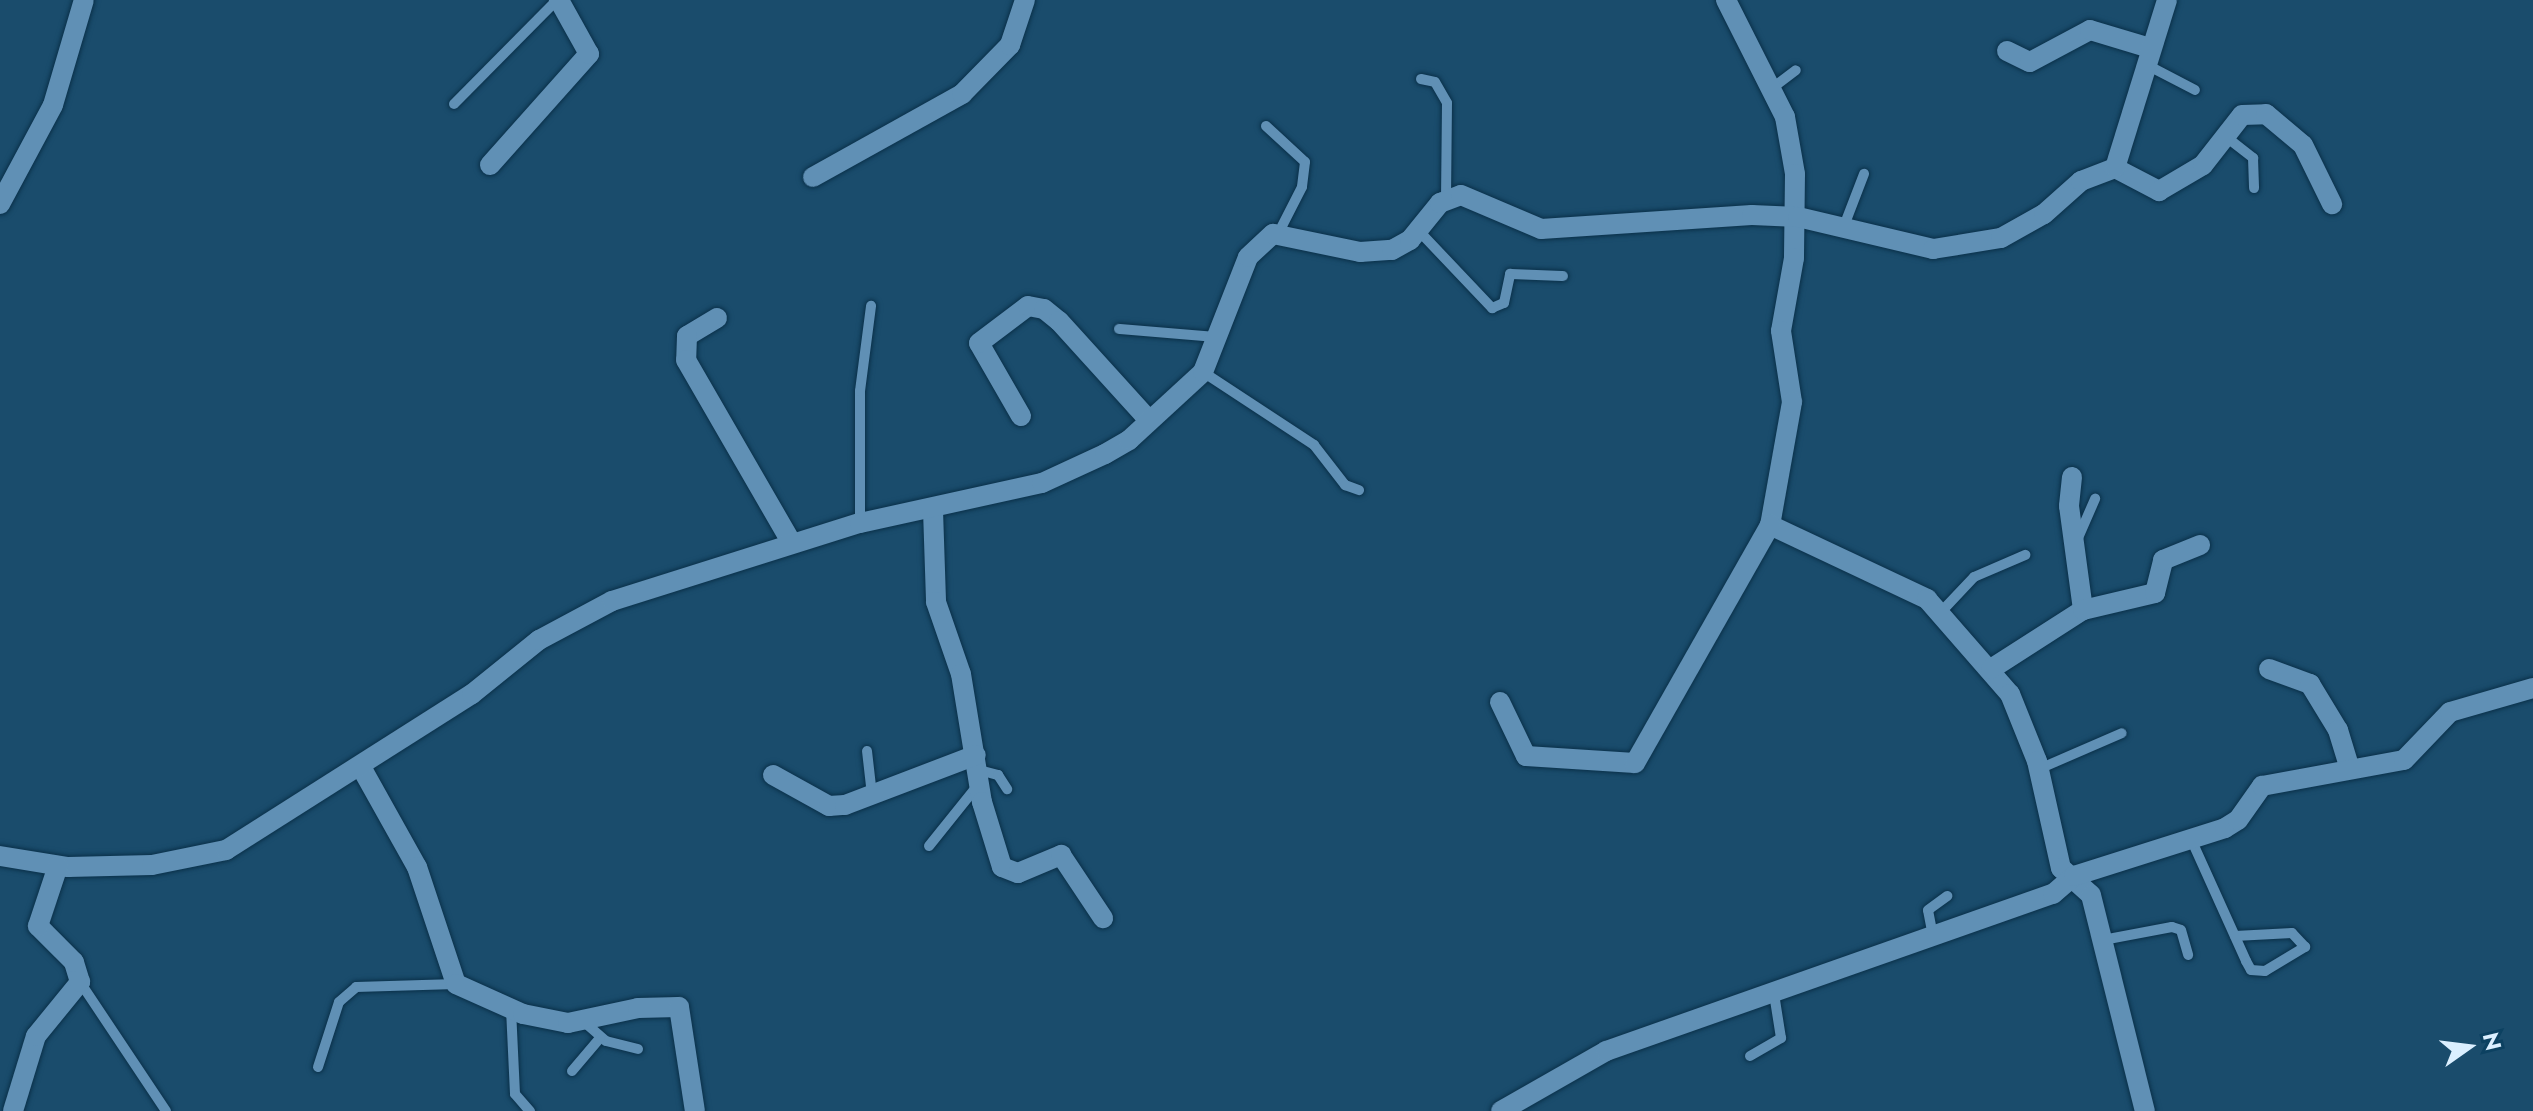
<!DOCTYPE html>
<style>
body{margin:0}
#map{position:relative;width:2533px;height:1111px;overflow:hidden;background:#1a4c6c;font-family:Jost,sans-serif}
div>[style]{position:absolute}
.roads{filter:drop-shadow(0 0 2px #0a3049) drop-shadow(0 0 2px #0a3049)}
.lane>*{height:10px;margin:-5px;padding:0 5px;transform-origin:5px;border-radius:5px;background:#6090b5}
.street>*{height:20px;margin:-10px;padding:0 10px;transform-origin:10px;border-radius:10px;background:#6090b5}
.secondary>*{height:20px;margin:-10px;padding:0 10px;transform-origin:10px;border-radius:10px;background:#6090b5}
span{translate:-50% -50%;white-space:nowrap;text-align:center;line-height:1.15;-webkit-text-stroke:6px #0c4161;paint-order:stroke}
.north{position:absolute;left:2429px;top:1007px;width:80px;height:80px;-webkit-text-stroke:6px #0c4161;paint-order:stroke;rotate:76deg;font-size:22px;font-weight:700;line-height:32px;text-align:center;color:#dbefff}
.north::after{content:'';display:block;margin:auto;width:28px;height:36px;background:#dbefff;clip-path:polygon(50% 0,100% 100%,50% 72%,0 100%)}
</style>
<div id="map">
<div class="roads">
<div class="lane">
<div style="left:2147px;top:65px;width:54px;rotate:27.5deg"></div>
<div style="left:1421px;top:79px;width:14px;rotate:12deg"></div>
<div style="left:1435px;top:82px;width:24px;rotate:60deg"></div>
<div style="left:1447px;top:103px;width:97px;rotate:90.6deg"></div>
<div style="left:1771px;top:89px;width:31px;rotate:-37deg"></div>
<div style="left:454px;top:104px;width:146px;rotate:-45.3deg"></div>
<div style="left:1266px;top:126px;width:53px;rotate:42.7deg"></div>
<div style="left:1305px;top:162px;width:25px;rotate:97deg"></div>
<div style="left:1302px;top:187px;width:53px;rotate:117.1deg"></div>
<div style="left:2225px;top:136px;width:36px;rotate:38deg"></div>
<div style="left:2253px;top:158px;width:30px;rotate:88deg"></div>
<div style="left:1844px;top:226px;width:56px;rotate:-69deg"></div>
<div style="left:1418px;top:230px;width:108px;rotate:46.5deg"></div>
<div style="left:1492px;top:308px;width:13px;rotate:-23deg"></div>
<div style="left:1504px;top:303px;width:30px;rotate:-78deg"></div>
<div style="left:1510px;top:274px;width:53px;rotate:2.2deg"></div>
<div style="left:1119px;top:329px;width:98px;rotate:4.7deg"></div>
<div style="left:1203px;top:372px;width:133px;rotate:33.3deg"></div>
<div style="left:1314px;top:445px;width:51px;rotate:52.2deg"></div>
<div style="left:1345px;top:485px;width:15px;rotate:20deg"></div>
<div style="left:860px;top:523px;width:132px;rotate:-90deg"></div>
<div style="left:860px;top:391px;width:86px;rotate:-82.6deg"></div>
<div style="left:2078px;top:538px;width:43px;rotate:-66.4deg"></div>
<div style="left:1941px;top:612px;width:48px;rotate:-46.7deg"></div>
<div style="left:1974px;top:577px;width:56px;rotate:-23.3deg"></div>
<div style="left:867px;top:751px;width:44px;rotate:83.5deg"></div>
<div style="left:2039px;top:769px;width:90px;rotate:-23.4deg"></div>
<div style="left:979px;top:770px;width:20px;rotate:15deg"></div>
<div style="left:998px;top:775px;width:17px;rotate:57deg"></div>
<div style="left:2191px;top:839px;width:134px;rotate:65.7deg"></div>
<div style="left:2246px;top:961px;width:10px;rotate:61deg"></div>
<div style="left:2251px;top:970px;width:14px;rotate:4deg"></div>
<div style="left:2265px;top:971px;width:47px;rotate:-31deg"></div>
<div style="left:2305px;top:947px;width:19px;rotate:-133deg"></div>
<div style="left:2292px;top:933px;width:57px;rotate:177deg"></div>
<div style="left:929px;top:846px;width:78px;rotate:-51.2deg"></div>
<div style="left:1933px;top:936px;width:26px;rotate:-101deg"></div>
<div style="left:1928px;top:910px;width:24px;rotate:-36deg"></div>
<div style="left:2103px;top:940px;width:70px;rotate:-10.7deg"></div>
<div style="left:2172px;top:927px;width:9px;rotate:18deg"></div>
<div style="left:2181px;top:930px;width:26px;rotate:74deg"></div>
<div style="left:80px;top:982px;width:155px;rotate:56.3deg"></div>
<div style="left:511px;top:1009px;width:85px;rotate:87.3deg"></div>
<div style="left:515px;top:1094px;width:23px;rotate:49deg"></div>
<div style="left:583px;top:1021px;width:30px;rotate:41deg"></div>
<div style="left:606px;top:1041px;width:33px;rotate:14deg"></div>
<div style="left:1750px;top:1056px;width:36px;rotate:-30deg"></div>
<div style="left:1781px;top:1038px;width:45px;rotate:-99deg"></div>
<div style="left:318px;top:1067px;width:68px;rotate:-72.1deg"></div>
<div style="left:339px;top:1002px;width:23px;rotate:-41deg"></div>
<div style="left:356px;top:987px;width:100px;rotate:-1.7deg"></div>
<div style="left:572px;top:1071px;width:43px;rotate:-49.7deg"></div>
</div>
<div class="street">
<div style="left:1726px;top:0;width:131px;rotate:63.2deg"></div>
<div style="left:1785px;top:117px;width:58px;rotate:80deg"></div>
<div style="left:1795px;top:174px;width:84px;rotate:90.7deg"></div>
<div style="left:1794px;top:258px;width:74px;rotate:100.1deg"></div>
<div style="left:1781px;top:331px;width:72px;rotate:81.2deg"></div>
<div style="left:1792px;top:402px;width:125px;rotate:100.1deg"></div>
<div style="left:1770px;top:525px;width:174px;rotate:25.2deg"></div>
<div style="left:1927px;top:599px;width:126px;rotate:48.9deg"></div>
<div style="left:2010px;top:694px;width:72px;rotate:68.1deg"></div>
<div style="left:2037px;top:761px;width:110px;rotate:77.4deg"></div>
<div style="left:2061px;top:868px;width:40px;rotate:42deg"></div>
<div style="left:2091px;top:895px;width:223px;rotate:76deg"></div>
<div style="left:2007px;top:51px;width:25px;rotate:26deg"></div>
<div style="left:2030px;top:62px;width:68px;rotate:-28.1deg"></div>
<div style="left:2090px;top:30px;width:63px;rotate:16.7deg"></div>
<div style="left:490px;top:165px;width:149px;rotate:-48.3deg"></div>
<div style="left:589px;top:54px;width:62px;rotate:-119.1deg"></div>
<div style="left:2115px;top:168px;width:50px;rotate:27.6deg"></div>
<div style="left:2159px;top:191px;width:51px;rotate:-30.6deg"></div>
<div style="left:2203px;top:165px;width:63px;rotate:-52deg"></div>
<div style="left:2242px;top:115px;width:24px;rotate:-2deg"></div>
<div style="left:2266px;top:114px;width:48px;rotate:40deg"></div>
<div style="left:2303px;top:145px;width:66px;rotate:63.8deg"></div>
<div style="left:813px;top:177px;width:171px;rotate:-29.1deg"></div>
<div style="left:962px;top:94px;width:69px;rotate:-45.6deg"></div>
<div style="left:1010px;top:45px;width:47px;rotate:-71.6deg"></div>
<div style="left:717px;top:318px;width:35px;rotate:149deg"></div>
<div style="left:687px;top:336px;width:24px;rotate:92deg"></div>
<div style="left:686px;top:360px;width:210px;rotate:60deg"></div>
<div style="left:1021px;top:416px;width:84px;rotate:-119.9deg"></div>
<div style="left:979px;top:343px;width:61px;rotate:-37.1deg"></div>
<div style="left:1028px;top:306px;width:16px;rotate:11deg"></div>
<div style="left:1044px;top:309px;width:19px;rotate:39deg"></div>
<div style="left:1059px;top:321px;width:132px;rotate:47.8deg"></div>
<div style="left:2072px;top:477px;width:29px;rotate:96deg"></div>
<div style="left:2069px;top:506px;width:105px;rotate:82.3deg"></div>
<div style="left:933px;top:510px;width:92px;rotate:88.1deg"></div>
<div style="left:936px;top:602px;width:76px;rotate:70.9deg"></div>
<div style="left:961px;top:674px;width:130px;rotate:80.7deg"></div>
<div style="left:982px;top:802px;width:68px;rotate:72.9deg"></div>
<div style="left:1002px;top:867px;width:17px;rotate:21deg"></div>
<div style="left:1018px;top:873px;width:47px;rotate:-22.7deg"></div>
<div style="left:1061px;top:855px;width:76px;rotate:56.3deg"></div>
<div style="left:1991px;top:669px;width:109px;rotate:-32.7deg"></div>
<div style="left:2083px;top:610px;width:74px;rotate:-13.3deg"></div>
<div style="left:2155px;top:593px;width:34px;rotate:-76deg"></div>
<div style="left:2163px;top:560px;width:40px;rotate:-22deg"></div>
<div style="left:2269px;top:669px;width:44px;rotate:20.1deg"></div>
<div style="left:2310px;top:684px;width:54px;rotate:58.7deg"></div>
<div style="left:2338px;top:730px;width:38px;rotate:73deg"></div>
<div style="left:1500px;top:702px;width:60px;rotate:64.3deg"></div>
<div style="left:1526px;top:756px;width:109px;rotate:3.7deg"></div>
<div style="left:1635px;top:763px;width:274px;rotate:-60.4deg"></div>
<div style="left:361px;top:767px;width:115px;rotate:60.8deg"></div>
<div style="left:417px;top:867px;width:123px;rotate:71.6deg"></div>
<div style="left:456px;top:984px;width:73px;rotate:24.1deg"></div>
<div style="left:523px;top:1014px;width:46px;rotate:11.3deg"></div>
<div style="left:568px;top:1023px;width:72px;rotate:-12.1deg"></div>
<div style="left:638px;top:1008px;width:41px;rotate:-1.4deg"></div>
<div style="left:679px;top:1007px;width:105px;rotate:81.3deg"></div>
<div style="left:773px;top:775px;width:64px;rotate:29deg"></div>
<div style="left:829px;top:806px;width:16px;rotate:-4deg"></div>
<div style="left:845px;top:805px;width:140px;rotate:-20.9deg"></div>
<div style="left:0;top:856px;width:69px;rotate:9.2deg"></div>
<div style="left:68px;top:867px;width:84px;rotate:-1.4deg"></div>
<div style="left:152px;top:865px;width:76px;rotate:-11.5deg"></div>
<div style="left:226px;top:850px;width:291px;rotate:-32.4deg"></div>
<div style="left:472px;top:694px;width:86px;rotate:-38.9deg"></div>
<div style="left:539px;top:640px;width:83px;rotate:-28.1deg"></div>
<div style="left:612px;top:601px;width:260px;rotate:-17.5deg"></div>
<div style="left:860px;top:523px;width:186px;rotate:-12.4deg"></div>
<div style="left:1042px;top:483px;width:69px;rotate:-24.7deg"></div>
<div style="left:1105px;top:454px;width:28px;rotate:-30deg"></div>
<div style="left:1129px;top:440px;width:100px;rotate:-42.6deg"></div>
<div style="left:1203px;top:372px;width:123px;rotate:-68.6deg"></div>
<div style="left:1248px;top:257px;width:34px;rotate:-43deg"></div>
<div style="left:1273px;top:234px;width:89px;rotate:11.7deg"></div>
<div style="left:1360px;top:252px;width:32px;rotate:-4deg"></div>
<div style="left:1392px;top:250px;width:21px;rotate:-29deg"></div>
<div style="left:1410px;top:240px;width:48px;rotate:-51deg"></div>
<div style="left:1440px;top:203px;width:22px;rotate:-21deg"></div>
<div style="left:1461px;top:195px;width:87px;rotate:23deg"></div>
<div style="left:1541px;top:229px;width:211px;rotate:-3.8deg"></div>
<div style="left:1752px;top:215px;width:46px;rotate:2.5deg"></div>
<div style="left:1798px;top:217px;width:139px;rotate:13.3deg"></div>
<div style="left:1933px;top:249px;width:69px;rotate:-9.2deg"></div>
<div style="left:2001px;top:238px;width:49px;rotate:-29.2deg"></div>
<div style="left:2044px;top:214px;width:50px;rotate:-41.7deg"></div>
<div style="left:2081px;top:181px;width:36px;rotate:-21deg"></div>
<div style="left:2115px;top:168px;width:176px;rotate:-72.8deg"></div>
<div style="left:13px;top:1111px;width:78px;rotate:-73deg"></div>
<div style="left:36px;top:1036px;width:70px;rotate:-50.8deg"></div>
<div style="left:80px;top:982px;width:21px;rotate:-107deg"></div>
<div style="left:74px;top:962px;width:51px;rotate:-135deg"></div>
<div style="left:38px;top:926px;width:63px;rotate:-71.6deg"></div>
<div style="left:1501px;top:1111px;width:121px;rotate:-29.7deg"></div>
<div style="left:1606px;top:1051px;width:474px;rotate:-19.4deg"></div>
<div style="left:2053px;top:894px;width:28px;rotate:-41deg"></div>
<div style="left:2074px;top:876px;width:158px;rotate:-17.6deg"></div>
<div style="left:2225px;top:828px;width:15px;rotate:-32deg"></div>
<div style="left:2238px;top:820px;width:42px;rotate:-54.8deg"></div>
<div style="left:2262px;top:786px;width:144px;rotate:-10.4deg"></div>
<div style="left:2404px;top:760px;width:66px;rotate:-46.2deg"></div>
<div style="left:2450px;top:712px;width:86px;rotate:-16.1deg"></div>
</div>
<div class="secondary">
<div style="left:0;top:204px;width:112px;rotate:-61.8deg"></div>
<div style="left:53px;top:105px;width:109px;rotate:-73.6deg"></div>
</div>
</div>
<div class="north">N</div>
</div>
